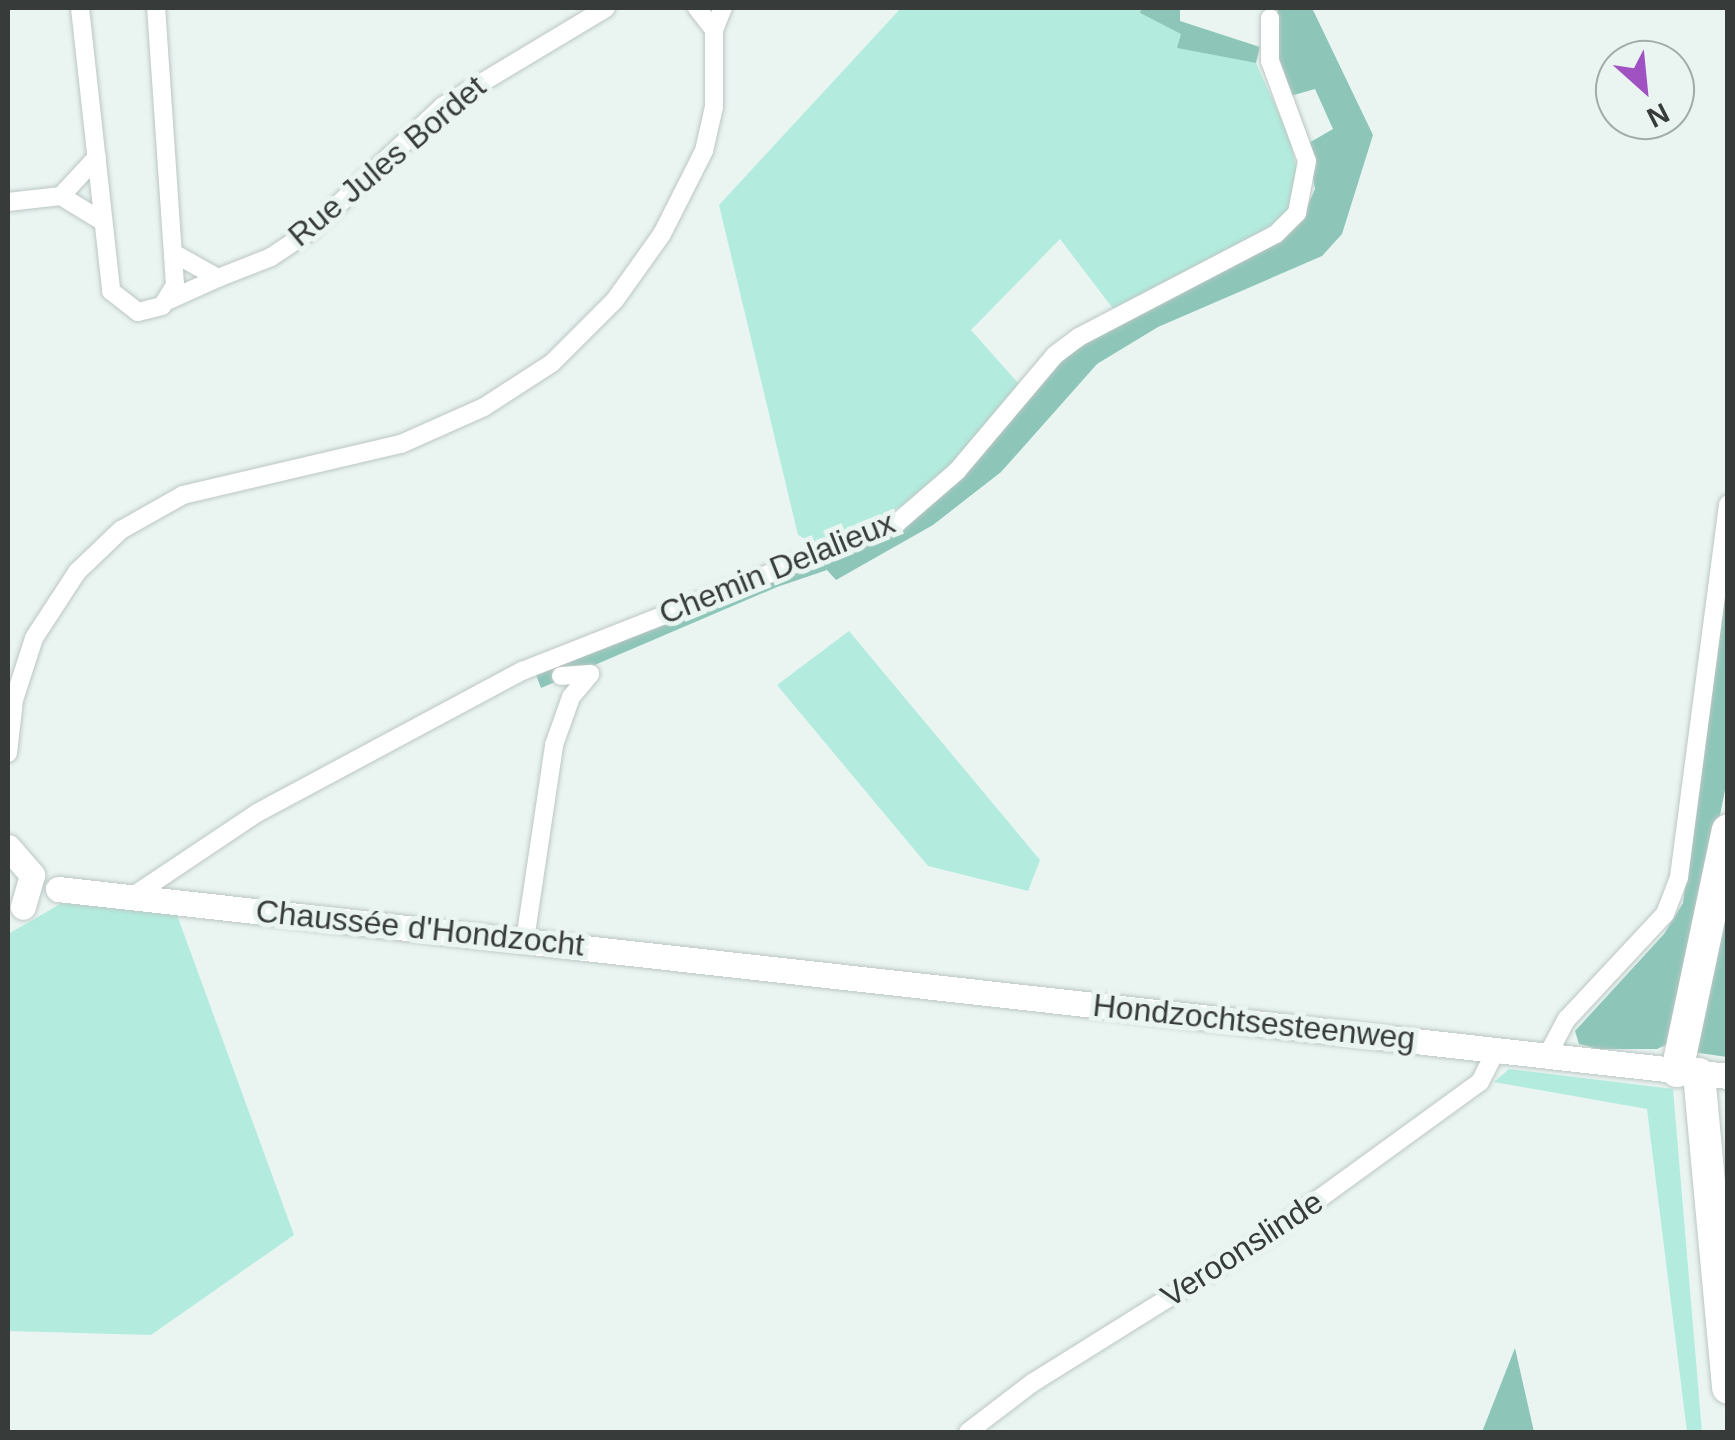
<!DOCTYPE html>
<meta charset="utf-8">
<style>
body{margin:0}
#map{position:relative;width:1735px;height:1440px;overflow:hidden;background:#eaf5f2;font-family:Arial,sans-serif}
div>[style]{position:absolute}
.green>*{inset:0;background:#b3ecde}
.forest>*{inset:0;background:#8dc6b9}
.roads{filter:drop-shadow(0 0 2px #bcc6c4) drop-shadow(0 0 2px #bcc6c4)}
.street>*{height:18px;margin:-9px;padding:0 9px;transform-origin:9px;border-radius:9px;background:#fff}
.secondary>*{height:25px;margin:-12.5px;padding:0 12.5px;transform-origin:12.5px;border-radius:12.5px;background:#fff}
.highway>*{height:32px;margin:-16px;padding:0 16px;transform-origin:16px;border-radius:16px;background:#fff}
span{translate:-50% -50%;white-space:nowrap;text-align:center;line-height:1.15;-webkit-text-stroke:10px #eaf5f2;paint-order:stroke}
.street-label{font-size:32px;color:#373b3a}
.frame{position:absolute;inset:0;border:10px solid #373b3a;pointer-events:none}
.north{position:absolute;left:1595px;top:40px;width:100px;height:100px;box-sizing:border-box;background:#eaf5f2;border:2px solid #a2aba8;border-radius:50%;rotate:153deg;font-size:28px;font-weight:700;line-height:40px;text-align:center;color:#373b3a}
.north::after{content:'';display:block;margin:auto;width:35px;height:45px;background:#a051c2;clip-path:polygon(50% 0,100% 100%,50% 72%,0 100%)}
</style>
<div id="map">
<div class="green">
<div style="clip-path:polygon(901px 8px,1141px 8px,1140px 13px,1182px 34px,1178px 48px,1256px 63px,1289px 136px,1298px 175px,1291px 207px,1261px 238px,1114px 310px,1060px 239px,971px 330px,1019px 384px,935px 485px,860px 531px,816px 545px,798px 535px,719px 205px)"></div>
<div style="clip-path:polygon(849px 631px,1040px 860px,1028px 891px,928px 866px,777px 685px)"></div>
<div style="clip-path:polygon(62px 903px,177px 915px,294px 1235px,151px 1335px,8px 1331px,8px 934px)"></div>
<div style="clip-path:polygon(1509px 1069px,1673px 1089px,1702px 1432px,1687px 1432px,1647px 1109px,1494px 1082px)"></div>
</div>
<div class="forest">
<div style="clip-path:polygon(1141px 8px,1180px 8px,1180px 21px,1260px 47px,1256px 63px,1177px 48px,1181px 34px,1140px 13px)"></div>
<div style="clip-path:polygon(1278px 8px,1312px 8px,1373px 135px,1342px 234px,1322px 256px,1158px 327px,1097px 364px,1001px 472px,933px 525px,836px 580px,827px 570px,777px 587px,541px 688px,535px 672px,921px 510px,1072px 348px,1300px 223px,1315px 189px,1307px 144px,1333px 129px,1315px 89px,1287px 97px,1273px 60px)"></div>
<div style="clip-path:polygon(1727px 549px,1727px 780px,1675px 1041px,1657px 1049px,1598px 1049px,1579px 1044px,1575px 1031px,1664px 934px,1683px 903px)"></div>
<div style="clip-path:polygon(1727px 871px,1727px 1057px,1692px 1052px)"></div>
<div style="clip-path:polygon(1515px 1348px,1534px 1432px,1482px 1432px)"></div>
</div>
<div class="roads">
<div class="street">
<div style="left:80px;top:8px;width:285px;rotate:83.7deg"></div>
<div style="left:111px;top:291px;width:34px;rotate:38deg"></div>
<div style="left:138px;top:312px;width:25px;rotate:-14deg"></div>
<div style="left:162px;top:306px;width:25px;rotate:-58deg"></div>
<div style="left:175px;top:285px;width:278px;rotate:-93.9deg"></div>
<div style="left:697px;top:8px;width:28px;rotate:52deg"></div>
<div style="left:714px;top:30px;width:24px;rotate:-68deg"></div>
<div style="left:97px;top:157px;width:53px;rotate:132.7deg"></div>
<div style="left:61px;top:196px;width:48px;rotate:31.4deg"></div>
<div style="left:8px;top:202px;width:53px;rotate:-6.5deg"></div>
<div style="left:218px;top:278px;width:57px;rotate:-21.6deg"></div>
<div style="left:271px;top:257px;width:47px;rotate:-33.7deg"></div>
<div style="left:310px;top:231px;width:183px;rotate:-43.2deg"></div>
<div style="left:443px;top:106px;width:190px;rotate:-31deg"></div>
<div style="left:169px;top:300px;width:54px;rotate:-24.2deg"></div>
<div style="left:218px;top:278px;width:51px;rotate:-150.9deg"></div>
<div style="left:561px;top:676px;width:29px;rotate:-4deg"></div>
<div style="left:8px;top:753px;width:53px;rotate:-83.5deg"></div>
<div style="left:14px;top:700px;width:65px;rotate:-72.1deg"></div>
<div style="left:34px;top:638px;width:79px;rotate:-56.9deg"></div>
<div style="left:77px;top:572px;width:61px;rotate:-43.7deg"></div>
<div style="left:121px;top:530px;width:71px;rotate:-29.4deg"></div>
<div style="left:183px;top:495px;width:224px;rotate:-13.2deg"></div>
<div style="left:401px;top:444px;width:91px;rotate:-24deg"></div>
<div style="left:484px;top:407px;width:81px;rotate:-32.9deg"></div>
<div style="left:552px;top:363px;width:89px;rotate:-45deg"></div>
<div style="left:615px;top:300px;width:81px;rotate:-54.5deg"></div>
<div style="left:662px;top:234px;width:93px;rotate:-63.2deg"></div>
<div style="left:704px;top:151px;width:45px;rotate:-77.2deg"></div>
<div style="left:714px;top:107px;width:77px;rotate:-90deg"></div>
<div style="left:133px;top:896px;width:149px;rotate:-33.8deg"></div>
<div style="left:257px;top:813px;width:301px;rotate:-28.2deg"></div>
<div style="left:522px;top:671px;width:403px;rotate:-21.5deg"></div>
<div style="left:897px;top:523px;width:79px;rotate:-40.9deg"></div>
<div style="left:957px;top:471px;width:152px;rotate:-49.8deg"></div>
<div style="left:1055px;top:355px;width:30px;rotate:-37deg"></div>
<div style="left:1079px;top:337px;width:222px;rotate:-27.6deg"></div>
<div style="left:1276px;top:234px;width:30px;rotate:-45deg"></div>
<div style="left:1297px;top:213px;width:53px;rotate:-79.1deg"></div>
<div style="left:1307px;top:161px;width:107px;rotate:-110.3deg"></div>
<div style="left:1270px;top:61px;width:43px;rotate:-90deg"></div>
<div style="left:525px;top:940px;width:197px;rotate:-81.5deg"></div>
<div style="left:554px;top:745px;width:51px;rotate:-70.5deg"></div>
<div style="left:571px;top:697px;width:30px;rotate:-50deg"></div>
<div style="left:1548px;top:1054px;width:40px;rotate:-62deg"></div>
<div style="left:1567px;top:1019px;width:144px;rotate:-47deg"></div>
<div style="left:1665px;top:914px;width:40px;rotate:-69deg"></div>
<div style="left:1679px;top:877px;width:376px;rotate:-82.5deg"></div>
<div style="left:968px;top:1432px;width:81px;rotate:-37.4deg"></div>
<div style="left:1032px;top:1383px;width:283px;rotate:-32deg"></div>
<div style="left:1272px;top:1233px;width:257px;rotate:-36deg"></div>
<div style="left:1480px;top:1082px;width:38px;rotate:-63deg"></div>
</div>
<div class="secondary">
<div style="left:8px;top:847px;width:37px;rotate:49deg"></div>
<div style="left:32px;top:875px;width:33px;rotate:106deg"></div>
<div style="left:58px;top:889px;width:1680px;rotate:6.39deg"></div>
</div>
<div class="highway">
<div style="left:1677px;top:1071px;width:246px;rotate:-78.1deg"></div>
<div style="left:1699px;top:1074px;width:315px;rotate:84.7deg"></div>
</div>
</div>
<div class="street-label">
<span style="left:387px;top:161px;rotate:-40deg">Rue Jules Bordet</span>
<span style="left:777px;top:568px;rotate:-22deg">Chemin Delalieux</span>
<span style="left:420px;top:928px;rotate:6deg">Chaussée d'Hondzocht</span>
<span style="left:1254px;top:1022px;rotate:6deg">Hondzochtsesteenweg</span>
<span style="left:1242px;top:1249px;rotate:-33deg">Veroonslinde</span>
</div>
<div class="frame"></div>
<div class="north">N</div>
</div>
